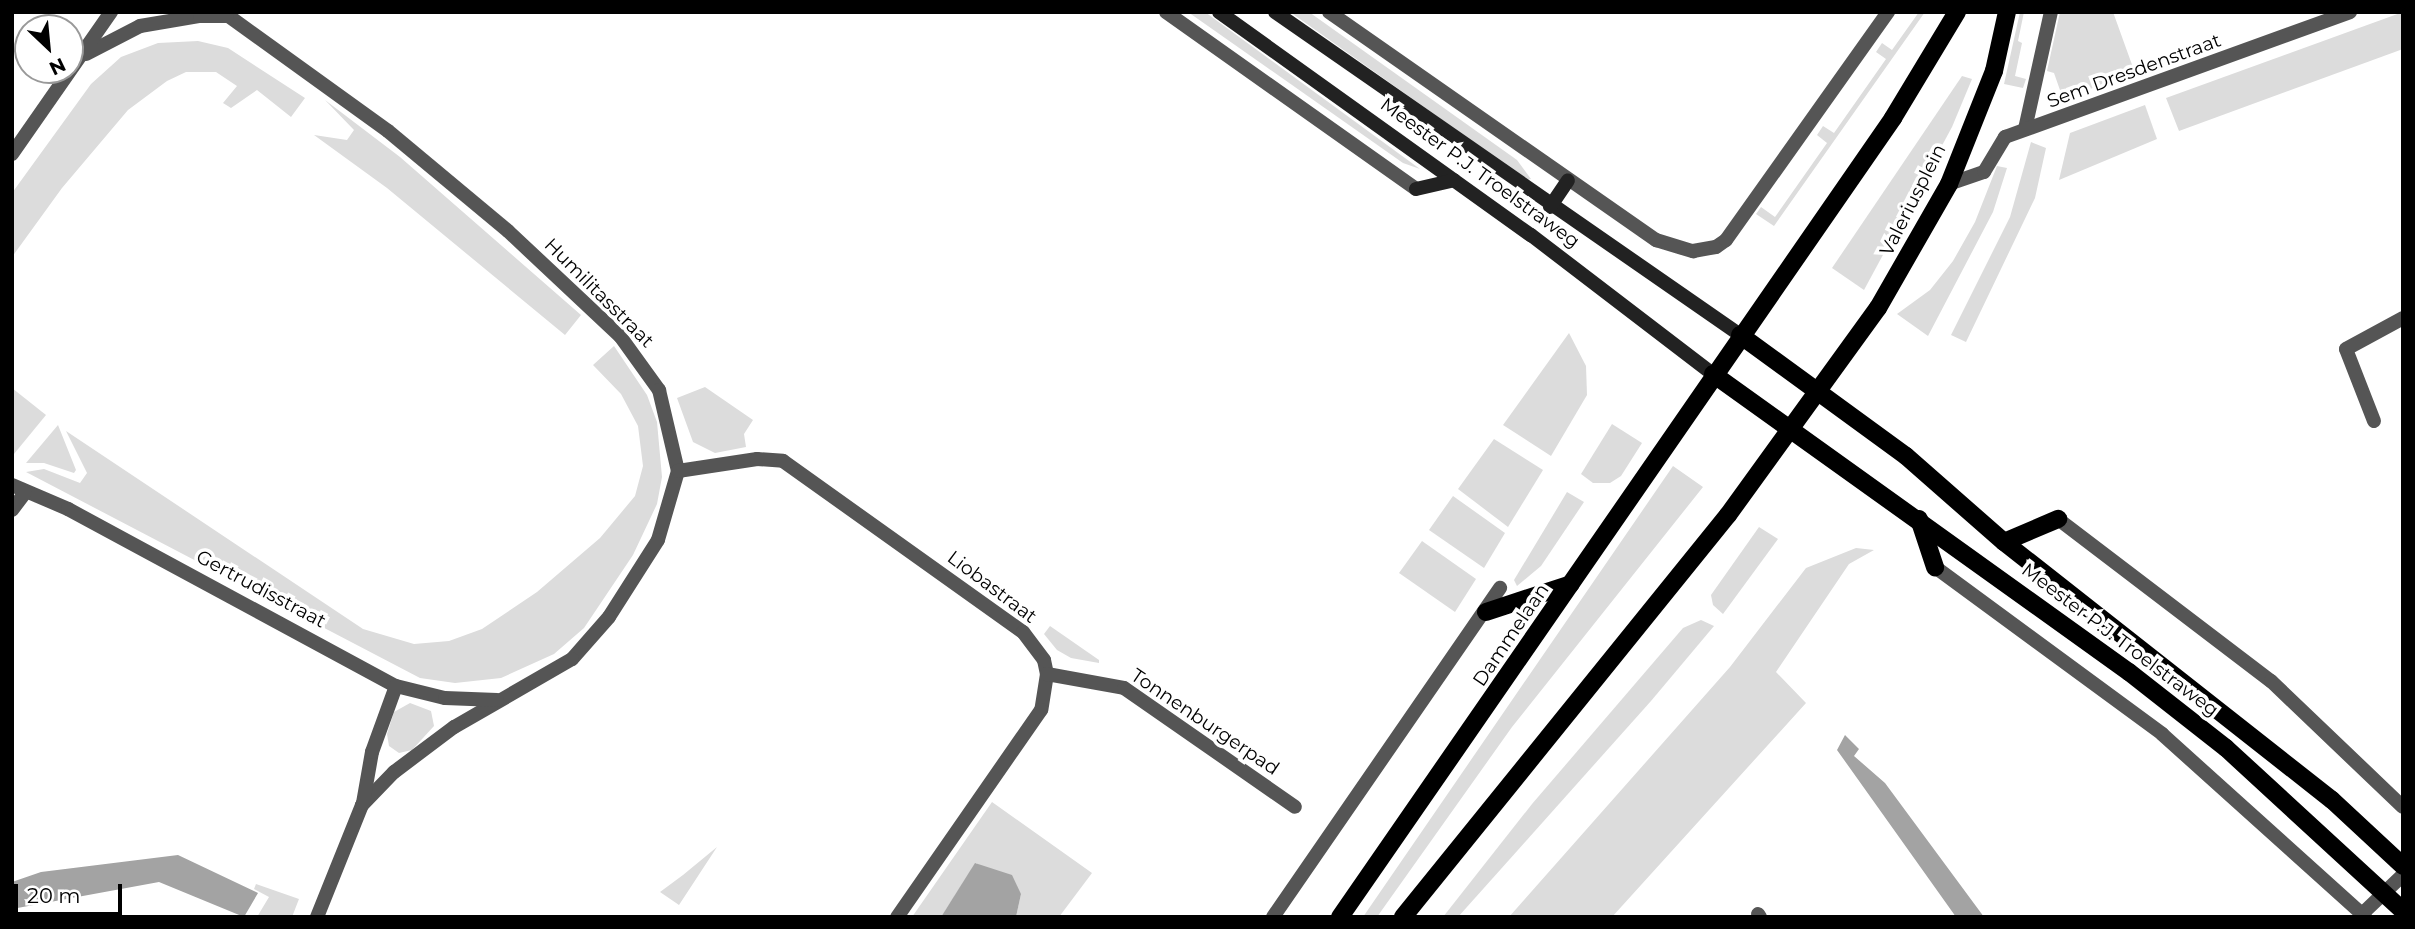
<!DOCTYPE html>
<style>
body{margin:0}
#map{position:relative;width:2415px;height:929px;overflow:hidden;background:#fff;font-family:Montserrat,sans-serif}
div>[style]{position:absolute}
.green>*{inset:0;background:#dcdcdc}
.water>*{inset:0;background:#a3a3a3}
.minor>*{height:14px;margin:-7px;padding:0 7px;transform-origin:7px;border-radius:7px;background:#555}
.secondary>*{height:14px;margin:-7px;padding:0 7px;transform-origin:7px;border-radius:7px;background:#222}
.primary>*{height:18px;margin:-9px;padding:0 9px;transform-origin:9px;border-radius:9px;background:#000}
span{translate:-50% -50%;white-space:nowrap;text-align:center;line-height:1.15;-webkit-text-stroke:7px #fff;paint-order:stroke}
.street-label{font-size:19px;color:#000}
.frame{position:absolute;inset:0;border:14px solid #000;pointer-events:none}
.north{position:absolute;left:14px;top:14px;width:70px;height:70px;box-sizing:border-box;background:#fff;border:2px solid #999;border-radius:50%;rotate:154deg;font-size:19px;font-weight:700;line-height:28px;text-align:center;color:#000}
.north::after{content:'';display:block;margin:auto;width:24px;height:32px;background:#000;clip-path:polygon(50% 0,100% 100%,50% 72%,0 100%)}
.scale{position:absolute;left:14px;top:884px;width:108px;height:32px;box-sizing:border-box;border:4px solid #000;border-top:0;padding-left:9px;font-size:21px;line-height:24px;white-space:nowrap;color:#000;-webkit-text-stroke:5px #fff;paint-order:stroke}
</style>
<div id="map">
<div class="green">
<div style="clip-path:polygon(1188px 12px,1205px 12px,1420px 169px,1403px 163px)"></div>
<div style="clip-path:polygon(1290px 12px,1309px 12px,1517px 160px,1531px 179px,1527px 180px)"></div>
<div style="clip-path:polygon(1919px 12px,1925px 12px,1774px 226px,1756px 214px,1761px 207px,1775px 217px,1827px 143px,1817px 135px,1823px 126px,1834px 133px,1886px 59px,1876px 52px,1882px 43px,1892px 50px)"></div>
<div style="clip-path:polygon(2020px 12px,2024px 12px,2018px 41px,2022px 43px,2015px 76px,2026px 79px,2023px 88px,2004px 84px)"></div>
<div style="clip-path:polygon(2060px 12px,2113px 12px,2135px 73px,2076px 94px,2061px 93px,2054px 73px,2047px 71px)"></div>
<div style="clip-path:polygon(2403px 12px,2403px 49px,2179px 131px,2166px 98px)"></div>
<div style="clip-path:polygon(198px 41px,228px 48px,305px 98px,291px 117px,257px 90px,231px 108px,223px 103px,237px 86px,216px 72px,186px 72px,167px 81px,128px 110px,62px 188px,12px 257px,12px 193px,91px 84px,121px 57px,158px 43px)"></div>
<div style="clip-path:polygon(1962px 76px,1972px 79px,1952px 127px,1864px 290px,1832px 268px)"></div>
<div style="clip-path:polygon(325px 100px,400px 157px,581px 315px,565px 335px,387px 188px,314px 135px,347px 140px,354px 130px)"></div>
<div style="clip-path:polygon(2145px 105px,2157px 139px,2059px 180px,2070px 133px)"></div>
<div style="clip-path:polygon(2031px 142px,2046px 148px,2035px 198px,1966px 342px,1951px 335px,2010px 217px)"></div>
<div style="clip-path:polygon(1997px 166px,2007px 168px,1993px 212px,1928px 336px,1897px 314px,1930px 290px,1953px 261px,1975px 222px)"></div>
<div style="clip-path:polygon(1569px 333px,1586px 366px,1587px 395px,1551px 456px,1503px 425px)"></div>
<div style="clip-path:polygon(614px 346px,647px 395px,657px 422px,662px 477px,657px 504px,633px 555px,584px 628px,554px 654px,501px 678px,455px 683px,420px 678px,26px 472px,44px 469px,80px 483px,87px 473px,66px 431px,363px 629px,414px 644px,449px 641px,482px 629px,537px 592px,600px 538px,635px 496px,643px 466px,638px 426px,621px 394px,593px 365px)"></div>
<div style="clip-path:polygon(705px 387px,753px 420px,744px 434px,746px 447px,715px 453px,693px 442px,677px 398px)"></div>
<div style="clip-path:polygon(12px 388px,46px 415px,14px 454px,12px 453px)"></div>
<div style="clip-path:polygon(1612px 424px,1642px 443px,1621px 476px,1610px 483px,1593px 483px,1581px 474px)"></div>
<div style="clip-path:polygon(58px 425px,76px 470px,74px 473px,44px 463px,26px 463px)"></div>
<div style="clip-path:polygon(1494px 439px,1543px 470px,1508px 527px,1458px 489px)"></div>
<div style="clip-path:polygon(1673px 466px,1703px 487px,1512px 727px,1377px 917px,1363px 917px)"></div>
<div style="clip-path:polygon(1567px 492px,1584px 502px,1541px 566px,1517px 586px,1514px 580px)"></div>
<div style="clip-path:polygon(1453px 496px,1505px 533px,1484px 568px,1429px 530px)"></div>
<div style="clip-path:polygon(1759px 527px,1778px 539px,1723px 614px,1713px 605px,1711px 595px)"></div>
<div style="clip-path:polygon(1422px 541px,1476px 579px,1455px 612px,1399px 573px)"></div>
<div style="clip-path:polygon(1856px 548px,1874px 550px,1849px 564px,1776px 672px,1806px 703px,1612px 917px,1509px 917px,1730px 667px,1806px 568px)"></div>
<div style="clip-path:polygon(1701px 620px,1714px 626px,1651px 701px,1458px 917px,1443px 917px,1532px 804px,1683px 628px)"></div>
<div style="clip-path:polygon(1050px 626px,1099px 660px,1099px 663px,1071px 658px,1057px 650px,1044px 634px)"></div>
<div style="clip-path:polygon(410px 703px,431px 711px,434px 726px,412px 750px,399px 753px,389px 746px,387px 734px,394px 712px)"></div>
<div style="clip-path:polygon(992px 802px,1092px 873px,1059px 917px,1016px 917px,1021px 894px,976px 863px,941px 917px,912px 917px)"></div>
<div style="clip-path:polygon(717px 847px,679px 905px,660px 892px,683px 875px)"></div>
<div style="clip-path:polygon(256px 884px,299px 899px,292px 917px,257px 917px,269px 897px,254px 889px)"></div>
</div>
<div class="water">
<div style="clip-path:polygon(1845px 735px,1859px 749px,1854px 756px,1885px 783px,1984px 917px,1956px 917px,1837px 750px)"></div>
<div style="clip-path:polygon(178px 855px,258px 893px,244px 917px,159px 882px,12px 909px,12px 882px,41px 872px)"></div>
<div style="clip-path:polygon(975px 863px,1012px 875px,1021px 894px,1016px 917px,941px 917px)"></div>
</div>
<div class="minor">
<div style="left:223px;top:12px;width:203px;rotate:35.8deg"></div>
<div style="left:388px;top:131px;width:156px;rotate:39.8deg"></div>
<div style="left:508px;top:231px;width:154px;rotate:43.2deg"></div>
<div style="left:620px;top:336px;width:67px;rotate:54.2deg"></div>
<div style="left:659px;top:390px;width:83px;rotate:76.8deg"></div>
<div style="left:678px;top:471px;width:72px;rotate:106.2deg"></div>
<div style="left:658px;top:540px;width:91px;rotate:122.5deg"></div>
<div style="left:609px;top:617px;width:56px;rotate:131.4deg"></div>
<div style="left:572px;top:659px;width:136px;rotate:150deg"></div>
<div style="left:454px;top:727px;width:75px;rotate:143.1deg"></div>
<div style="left:394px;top:772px;width:46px;rotate:134.1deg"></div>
<div style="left:362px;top:805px;width:121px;rotate:111.9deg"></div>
<div style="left:1166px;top:12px;width:306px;rotate:35.3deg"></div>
<div style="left:1329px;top:12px;width:399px;rotate:34.9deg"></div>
<div style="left:1656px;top:240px;width:39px;rotate:17deg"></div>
<div style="left:1693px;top:251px;width:23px;rotate:-10deg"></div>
<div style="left:1716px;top:247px;width:12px;rotate:-35deg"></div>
<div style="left:1726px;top:240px;width:280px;rotate:-54.6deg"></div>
<div style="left:86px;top:54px;width:61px;rotate:-27.4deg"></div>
<div style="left:140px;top:26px;width:61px;rotate:-9.5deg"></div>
<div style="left:200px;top:16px;width:27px"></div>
<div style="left:2025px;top:129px;width:120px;rotate:-77.5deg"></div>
<div style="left:12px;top:154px;width:173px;rotate:-55.1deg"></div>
<div style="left:1949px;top:184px;width:37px;rotate:-19deg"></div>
<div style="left:1984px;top:172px;width:41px;rotate:-59deg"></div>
<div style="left:2005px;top:137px;width:367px;rotate:-19.9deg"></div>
<div style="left:2374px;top:421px;width:77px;rotate:-111.3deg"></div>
<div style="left:2346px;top:349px;width:65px;rotate:-28.5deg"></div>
<div style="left:678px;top:471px;width:80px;rotate:-8.6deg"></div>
<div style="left:757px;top:459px;width:26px;rotate:4deg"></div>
<div style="left:783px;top:461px;width:295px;rotate:35.5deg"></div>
<div style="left:1023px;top:632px;width:35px;rotate:53deg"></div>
<div style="left:1044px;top:660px;width:14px;rotate:78deg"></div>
<div style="left:1047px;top:674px;width:36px;rotate:99deg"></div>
<div style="left:1041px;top:710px;width:252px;rotate:124.8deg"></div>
<div style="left:12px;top:485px;width:61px;rotate:23.2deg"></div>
<div style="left:68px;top:509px;width:373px;rotate:28.4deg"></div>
<div style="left:396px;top:686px;width:50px;rotate:13.8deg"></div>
<div style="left:445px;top:698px;width:52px;rotate:2.2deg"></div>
<div style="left:12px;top:510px;width:21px;rotate:-53deg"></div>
<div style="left:2058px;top:519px;width:268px;rotate:37.3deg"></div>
<div style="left:2271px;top:681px;width:182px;rotate:43.7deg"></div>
<div style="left:1935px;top:567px;width:282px;rotate:36.3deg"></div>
<div style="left:2162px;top:734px;width:273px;rotate:42deg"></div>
<div style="left:1047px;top:674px;width:78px;rotate:10.3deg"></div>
<div style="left:1124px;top:688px;width:208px;rotate:34.8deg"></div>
<div style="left:363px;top:803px;width:52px;rotate:-80deg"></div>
<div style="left:372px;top:752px;width:70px;rotate:-70deg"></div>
<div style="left:1758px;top:914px;width:4px;rotate:56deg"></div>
<div style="left:2362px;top:914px;width:57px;rotate:-43.6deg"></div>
<div style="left:1273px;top:917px;width:400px;rotate:-55.4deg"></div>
</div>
<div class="secondary">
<div style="left:1219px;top:12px;width:384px;rotate:35.6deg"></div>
<div style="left:1531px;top:235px;width:229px;rotate:37.4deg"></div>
<div style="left:1275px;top:12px;width:566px;rotate:34.78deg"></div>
<div style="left:1416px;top:189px;width:39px;rotate:-13deg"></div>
<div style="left:1550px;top:207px;width:32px;rotate:-56deg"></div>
</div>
<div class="primary">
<div style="left:1740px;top:335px;width:205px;rotate:36.1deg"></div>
<div style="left:1906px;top:456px;width:130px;rotate:41.3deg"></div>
<div style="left:2004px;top:542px;width:417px;rotate:38.2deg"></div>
<div style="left:2332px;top:800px;width:97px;rotate:42.9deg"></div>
<div style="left:1713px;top:374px;width:512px;rotate:35.62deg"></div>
<div style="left:2129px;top:672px;width:123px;rotate:38.1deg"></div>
<div style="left:2226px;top:748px;width:241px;rotate:42.6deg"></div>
<div style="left:1919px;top:519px;width:51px;rotate:71.6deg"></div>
<div style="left:2004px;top:542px;width:59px;rotate:-23.1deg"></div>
<div style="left:1486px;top:612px;width:89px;rotate:-18.2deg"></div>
<div style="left:1340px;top:917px;width:972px;rotate:-55.31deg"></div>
<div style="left:1893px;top:118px;width:124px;rotate:-58.9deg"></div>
<div style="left:1403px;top:917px;width:517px;rotate:-51.05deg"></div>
<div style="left:1728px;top:515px;width:256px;rotate:-54.1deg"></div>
<div style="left:1878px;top:308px;width:143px;rotate:-60.2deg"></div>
<div style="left:1949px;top:184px;width:122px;rotate:-68.3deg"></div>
<div style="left:1994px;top:71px;width:60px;rotate:-77.6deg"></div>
</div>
<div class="street-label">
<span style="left:2134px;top:71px;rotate:-20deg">Sem Dresdenstraat</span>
<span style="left:1480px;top:173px;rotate:36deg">Meester P.J. Troelstraweg</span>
<span style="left:1913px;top:200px;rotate:-63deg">Valeriusplein</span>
<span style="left:599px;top:293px;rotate:45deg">Humilitasstraat</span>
<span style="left:992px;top:587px;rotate:37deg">Liobastraat</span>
<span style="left:261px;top:589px;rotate:28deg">Gertrudisstraat</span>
<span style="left:1511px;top:635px;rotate:-56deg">Dammelaan</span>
<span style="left:2120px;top:640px;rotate:37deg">Meester P.J. Troelstraweg</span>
<span style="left:1205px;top:722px;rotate:34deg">Tonnenburgerpad</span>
</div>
<div class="frame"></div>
<div class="north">N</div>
<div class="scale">20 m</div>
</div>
